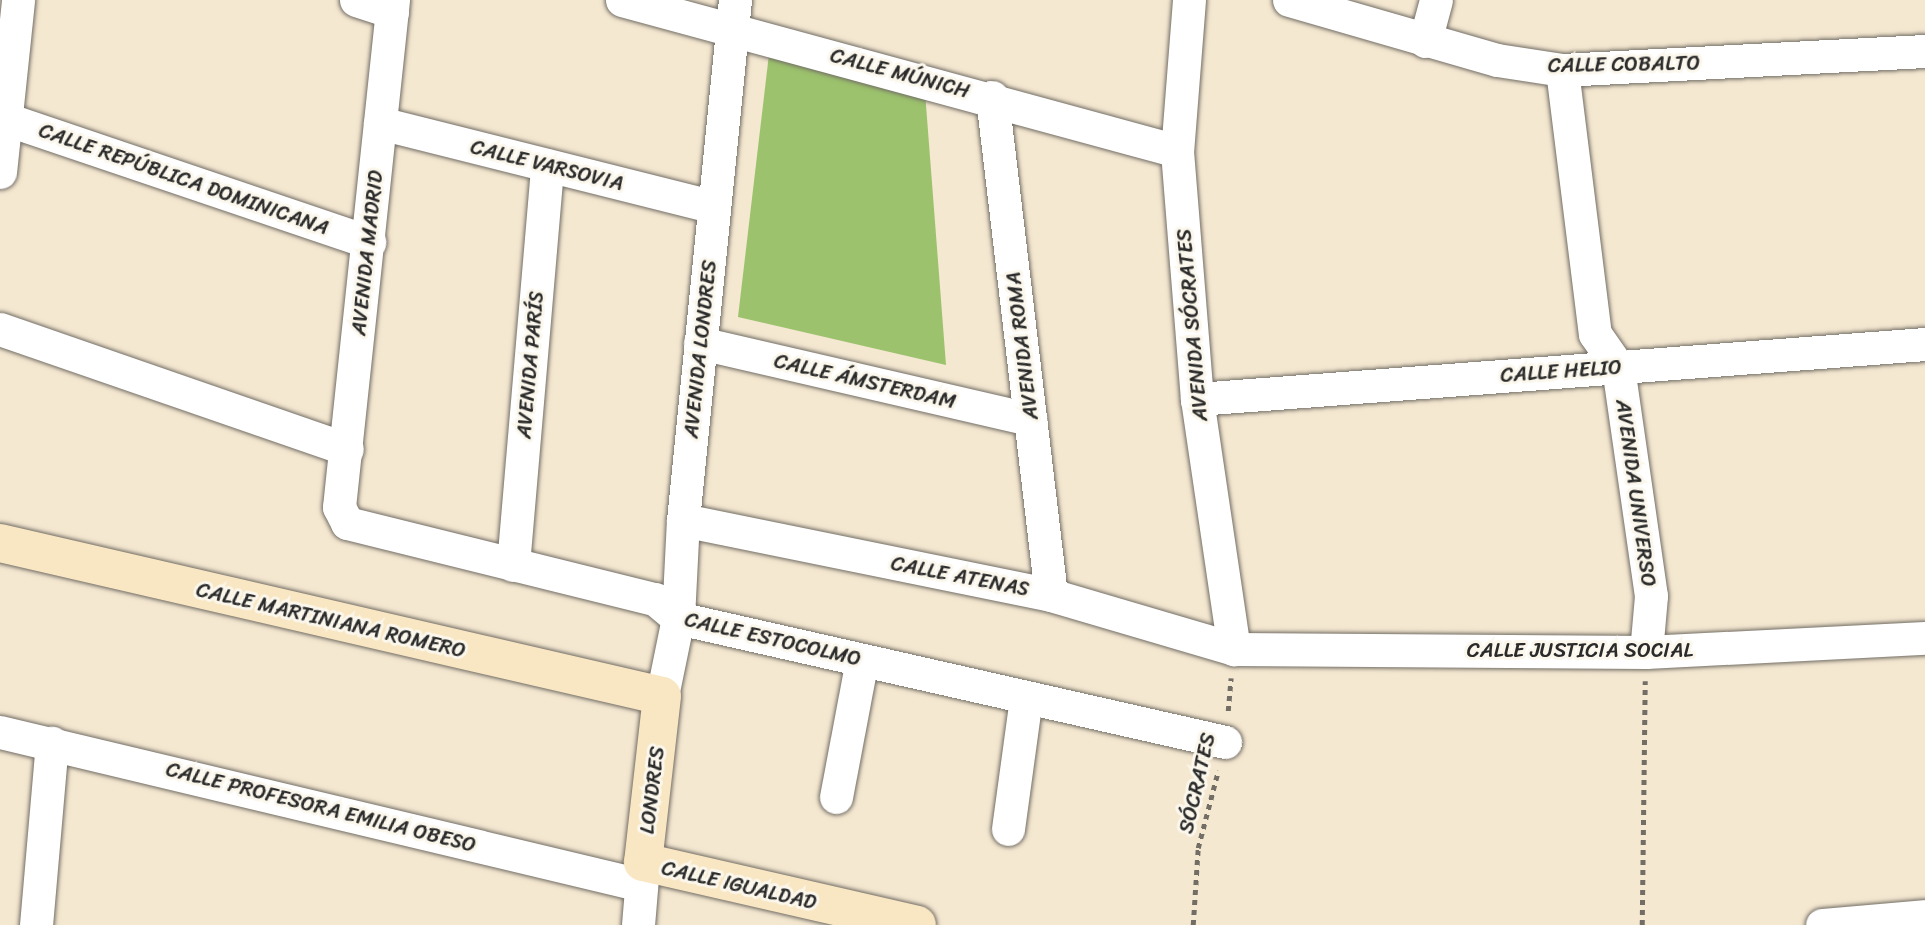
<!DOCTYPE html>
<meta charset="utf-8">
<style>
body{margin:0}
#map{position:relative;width:1925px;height:925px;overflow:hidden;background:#f5e8d1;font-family:Sriracha,sans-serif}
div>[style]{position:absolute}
.green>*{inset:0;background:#9cc26d}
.path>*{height:4.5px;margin-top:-2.25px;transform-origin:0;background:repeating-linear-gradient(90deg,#726d65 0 5px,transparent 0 10px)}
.roads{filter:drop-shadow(0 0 2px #726d65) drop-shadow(0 0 2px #726d65)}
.street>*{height:33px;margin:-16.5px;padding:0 16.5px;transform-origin:16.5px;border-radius:16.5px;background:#fff}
.secondary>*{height:38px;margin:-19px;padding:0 19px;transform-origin:19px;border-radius:19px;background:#f9e7c3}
span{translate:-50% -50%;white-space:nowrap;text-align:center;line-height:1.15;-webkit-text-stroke:6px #fbf7ec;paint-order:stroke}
.street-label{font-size:21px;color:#2b2b2b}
</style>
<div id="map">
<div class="green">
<div style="clip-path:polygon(769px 54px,925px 92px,946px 365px,738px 317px)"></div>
</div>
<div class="path">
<div style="left:1228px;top:711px;width:33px;rotate:-85deg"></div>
<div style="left:1193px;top:925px;width:77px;rotate:-86.3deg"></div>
<div style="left:1198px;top:848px;width:80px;rotate:-75.4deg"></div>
<div style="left:1642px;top:925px;width:244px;rotate:-89.3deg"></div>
</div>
<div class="roads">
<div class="street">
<div style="left:356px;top:0;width:38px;rotate:18deg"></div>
<div style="left:393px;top:0;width:510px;rotate:96.08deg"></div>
<div style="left:339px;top:507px;width:18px;rotate:63deg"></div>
<div style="left:347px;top:523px;width:317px;rotate:13.9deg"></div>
<div style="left:655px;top:599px;width:30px;rotate:40deg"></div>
<div style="left:678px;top:618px;width:561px;rotate:12.77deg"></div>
<div style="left:622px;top:0;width:575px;rotate:15.22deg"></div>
<div style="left:1189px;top:0;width:151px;rotate:94.5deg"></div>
<div style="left:1177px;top:151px;width:249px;rotate:85.4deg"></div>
<div style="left:1197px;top:399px;width:253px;rotate:81.6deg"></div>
<div style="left:1289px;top:0;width:216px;rotate:16.1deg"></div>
<div style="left:1497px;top:60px;width:66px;rotate:8.7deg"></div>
<div style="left:1562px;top:70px;width:363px;rotate:-3deg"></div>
<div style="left:1425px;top:41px;width:42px;rotate:-75deg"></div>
<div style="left:1562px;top:70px;width:266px;rotate:82.9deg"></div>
<div style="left:1595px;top:334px;width:40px;rotate:55.1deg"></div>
<div style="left:1618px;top:367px;width:231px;rotate:81.8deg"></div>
<div style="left:1651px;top:596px;width:56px;rotate:95.1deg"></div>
<div style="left:992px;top:97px;width:501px;rotate:83.24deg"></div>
<div style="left:0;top:117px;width:390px;rotate:18.7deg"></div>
<div style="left:380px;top:123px;width:344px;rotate:14.1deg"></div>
<div style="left:0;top:172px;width:173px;rotate:-84deg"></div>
<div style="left:0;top:329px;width:367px;rotate:19.1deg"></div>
<div style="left:700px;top:343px;width:339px;rotate:13deg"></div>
<div style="left:1197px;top:399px;width:730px;rotate:-4.32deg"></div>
<div style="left:683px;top:520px;width:376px;rotate:11.5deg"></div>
<div style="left:1051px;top:595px;width:191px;rotate:16.4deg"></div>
<div style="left:1234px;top:649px;width:412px;rotate:0.4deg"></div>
<div style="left:1646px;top:652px;width:279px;rotate:-2.9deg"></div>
<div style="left:513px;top:565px;width:401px;rotate:-85.1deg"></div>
<div style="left:662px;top:696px;width:80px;rotate:-78.4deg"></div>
<div style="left:678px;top:618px;width:98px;rotate:-87.1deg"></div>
<div style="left:683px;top:520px;width:523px;rotate:-84.29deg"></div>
<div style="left:0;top:732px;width:659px;rotate:13.42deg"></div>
<div style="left:836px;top:797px;width:139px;rotate:-79.3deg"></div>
<div style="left:1008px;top:829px;width:132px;rotate:-82.2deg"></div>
<div style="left:36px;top:925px;width:183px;rotate:-85deg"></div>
<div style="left:638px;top:925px;width:60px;rotate:-85.2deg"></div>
<div style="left:1822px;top:925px;width:103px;rotate:-5deg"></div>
</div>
<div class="secondary">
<div style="left:0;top:543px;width:679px;rotate:13.01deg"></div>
<div style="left:662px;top:696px;width:167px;rotate:96.5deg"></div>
<div style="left:643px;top:862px;width:281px;rotate:12.9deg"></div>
</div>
</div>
<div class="street-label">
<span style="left:1624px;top:64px;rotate:-1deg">CALLE COBALTO</span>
<span style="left:900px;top:73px;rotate:15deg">CALLE MÚNICH</span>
<span style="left:547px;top:165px;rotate:14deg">CALLE VARSOVIA</span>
<span style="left:184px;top:179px;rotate:19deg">CALLE REPÚBLICA DOMINICANA</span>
<span style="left:367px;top:253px;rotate:-84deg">AVENIDA MADRID</span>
<span style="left:1192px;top:325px;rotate:-95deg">AVENIDA SÓCRATES</span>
<span style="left:1022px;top:346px;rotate:-97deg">AVENIDA ROMA</span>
<span style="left:700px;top:349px;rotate:-84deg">AVENIDA LONDRES</span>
<span style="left:530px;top:365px;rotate:-85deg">AVENIDA PARÍS</span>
<span style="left:1561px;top:371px;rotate:-4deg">CALLE HELIO</span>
<span style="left:865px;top:381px;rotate:13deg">CALLE ÁMSTERDAM</span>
<span style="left:1636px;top:493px;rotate:82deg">AVENIDA UNIVERSO</span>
<span style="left:960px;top:576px;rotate:11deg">CALLE ATENAS</span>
<span style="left:331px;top:620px;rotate:13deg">CALLE MARTINIANA ROMERO</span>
<span style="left:773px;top:639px;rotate:13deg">CALLE ESTOCOLMO</span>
<span style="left:1580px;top:650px">CALLE JUSTICIA SOCIAL</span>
<span style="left:1197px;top:783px;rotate:-77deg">SÓCRATES</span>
<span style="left:652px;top:790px;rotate:-83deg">LONDRES</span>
<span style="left:321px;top:807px;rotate:14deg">CALLE PROFESORA EMILIA OBESO</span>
<span style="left:739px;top:885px;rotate:13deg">CALLE IGUALDAD</span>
</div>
</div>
